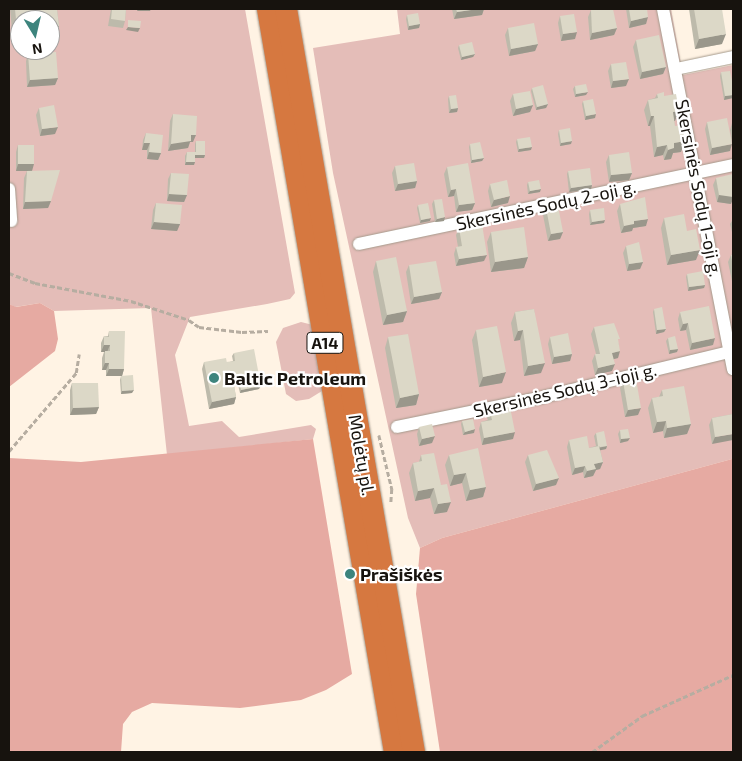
<!DOCTYPE html>
<meta charset="utf-8">
<style>
body{margin:0}
#map{position:relative;width:742px;height:761px;overflow:hidden;background:#fff3e4;font-family:"Exo 2",sans-serif}
div>[style]{position:absolute}
.green>*{inset:0;background:#e4bdb8}
.forest>*{inset:0;background:#e6aaa2}
.path>*{height:2.5px;margin-top:-1.25px;transform-origin:0;background:repeating-linear-gradient(90deg,#b6ada1 0 5px,transparent 0 7.5px)}
.roads{filter:drop-shadow(0 0 1px #a59a8c) drop-shadow(0 0 1px #a59a8c)}
.street>*{height:12px;margin:-6px;padding:0 6px;transform-origin:6px;border-radius:6px;background:#fff}
.highway>*{height:22px;margin:-11px;padding:0 11px;transform-origin:11px;border-radius:11px;background:#d67840}
.wall>*{inset:0;background:#bdbaab}
.shaded-wall>*{inset:0;background:#9a978b}
.building>*{inset:0;background:#dcd8c7}
.dots>*{width:14px;height:14px;translate:-50% -50%;box-sizing:border-box;border:2px solid #fff;border-radius:50%}
span{translate:-50% -50%;white-space:nowrap;text-align:center;line-height:1.15;-webkit-text-stroke:4.5px #fff;paint-order:stroke}
.shield-label span{padding:1px 4px;background:#fff;border:1px solid;border-radius:4px;-webkit-text-stroke-width:0}
.shield-label{font-size:16px;color:#17130e;font-weight:700}
.street-label{font-size:18px;color:#17130e}
.poi-label{font-size:18px;color:#17130e;font-weight:700}
.left{translate:0 -50%;text-align:left}
.frame{position:absolute;inset:0;border:10px solid #17130e;pointer-events:none}
.north{position:absolute;left:10px;top:10px;width:50px;height:50px;box-sizing:border-box;background:#fff;border:1px solid #a2a19f;border-radius:50%;rotate:171deg;font-size:14px;font-weight:700;line-height:20px;text-align:center;color:#17130e}
.north::after{content:'';display:block;margin:auto;width:18px;height:22px;background:#3d847d;clip-path:polygon(50% 0,100% 100%,50% 72%,0 100%)}
</style>
<div id="map">
<div class="green">
<div style="clip-path:polygon(evenodd,9px 9px,245px 9px,295px 293px,290px 299px,267px 304px,190px 317px,175px 355px,189px 426px,222px 421px,239px 437px,311px 425px,316px 429px,313px 439px,167px 455px,151px 308px,54px 311px,40px 303px,15px 307px,9px 304px,9px 9px,20px 20px,50px 20px,50px 50px,20px 50px,20px 20px)"></div>
<div style="clip-path:polygon(397px 9px,671px 9px,683px 75px,733px 65px,733px 466px,732px 459px,442px 538px,420px 548px,408px 518px,333px 173px,313px 48px,400px 34px)"></div>
<div style="clip-path:polygon(301px 322px,313px 325px,322px 391px,309px 399px,296px 401px,286px 394px,276px 342px,283px 328px)"></div>
</div>
<div class="forest">
<div style="clip-path:polygon(40px 303px,54px 311px,58px 339px,55px 351px,9px 387px,9px 304px,16px 307px)"></div>
<div style="clip-path:polygon(313px 439px,352px 674px,326px 690px,301px 700px,240px 708px,152px 703px,132px 712px,123px 724px,121px 752px,9px 752px,9px 458px,81px 462px)"></div>
<div style="clip-path:polygon(732px 459px,733px 752px,440px 752px,416px 594px,420px 548px,442px 538px)"></div>
</div>
<div class="path">
<div style="left:9px;top:273px;width:28px;rotate:21deg"></div>
<div style="left:35px;top:283px;width:98px;rotate:10.6deg"></div>
<div style="left:131px;top:301px;width:61px;rotate:18.1deg"></div>
<div style="left:189px;top:320px;width:12px;rotate:35deg"></div>
<div style="left:199px;top:327px;width:43px;rotate:6.6deg"></div>
<div style="left:242px;top:332px;width:26px;rotate:-2deg"></div>
<div style="left:379px;top:435px;width:56px;rotate:76.5deg"></div>
<div style="left:392px;top:489px;width:14px;rotate:94deg"></div>
<div style="left:9px;top:451px;width:103px;rotate:-49.3deg"></div>
<div style="left:76px;top:373px;width:19px;rotate:-81deg"></div>
<div style="left:552px;top:752px;width:27px"></div>
<div style="left:592px;top:752px;width:62px;rotate:-35.8deg"></div>
<div style="left:642px;top:716px;width:100px;rotate:-24.3deg"></div>
</div>
<div class="roads">
<div class="street">
<div style="left:663px;top:9px;width:367px;rotate:79deg"></div>
<div style="left:676px;top:69px;width:58px;rotate:-11.9deg"></div>
<div style="left:9px;top:189px;width:32px;rotate:86deg"></div>
<div style="left:359px;top:244px;width:382px;rotate:-11.9deg"></div>
<div style="left:397px;top:427px;width:149px;rotate:-11.6deg"></div>
<div style="left:543px;top:397px;width:195px;rotate:-13.6deg"></div>
</div>
<div class="highway">
<div style="left:268px;top:9px;width:754px;rotate:80.3deg"></div>
<div style="left:286px;top:9px;width:754px;rotate:80.23deg"></div>
</div>
</div>
<div class="wall">
<div style="clip-path:polygon(10px 9px,57px 9px,59px 26px,55px 36px,50px 37px,50px 20px,20px 40px,13px 40px)"></div>
<div style="clip-path:polygon(111px 9px,126px 9px,125px 21px,123px 28px,108px 26px)"></div>
<div style="clip-path:polygon(452px 9px,484px 9px,482px 15px,454px 19px)"></div>
<div style="clip-path:polygon(626px 9px,647px 9px,646px 24px,629px 28px)"></div>
<div style="clip-path:polygon(689px 9px,722px 9px,722px 44px,695px 49px)"></div>
<div style="clip-path:polygon(591px 10px,617px 28px,614px 35px,590px 40px,588px 17px)"></div>
<div style="clip-path:polygon(407px 15px,420px 24px,419px 28px,408px 30px,406px 19px)"></div>
<div style="clip-path:polygon(560px 16px,575px 39px,561px 41px,558px 23px)"></div>
<div style="clip-path:polygon(508px 28px,538px 44px,535px 51px,509px 56px,505px 35px)"></div>
<div style="clip-path:polygon(636px 40px,666px 67px,663px 74px,640px 79px,633px 47px)"></div>
<div style="clip-path:polygon(459px 45px,475px 54px,473px 57px,461px 60px,458px 48px)"></div>
<div style="clip-path:polygon(28px 54px,58px 78px,55px 85px,27px 87px,26px 61px)"></div>
<div style="clip-path:polygon(611px 64px,626px 86px,611px 88px,608px 71px)"></div>
<div style="clip-path:polygon(721px 72px,733px 86px,733px 98px,724px 100px,720px 76px)"></div>
<div style="clip-path:polygon(575px 86px,586px 95px,575px 97px,573px 89px)"></div>
<div style="clip-path:polygon(532px 88px,548px 104px,546px 108px,536px 110px,531px 91px)"></div>
<div style="clip-path:polygon(513px 94px,533px 105px,530px 112px,513px 116px,510px 101px)"></div>
<div style="clip-path:polygon(657px 94px,664px 96px,679px 111px,674px 121px,681px 152px,673px 153px,671px 159px,664px 160px,663px 155px,654px 157px,650px 126px,648px 126px,644px 110px,648px 100px,655px 98px)"></div>
<div style="clip-path:polygon(449px 96px,458px 108px,457px 112px,449px 113px,448px 99px)"></div>
<div style="clip-path:polygon(583px 101px,595px 118px,585px 120px,582px 104px)"></div>
<div style="clip-path:polygon(39px 108px,55px 134px,40px 136px,36px 115px)"></div>
<div style="clip-path:polygon(173px 114px,193px 142px,190px 142px,188px 148px,168px 151px,170px 121px)"></div>
<div style="clip-path:polygon(707px 122px,730px 151px,710px 155px,705px 129px)"></div>
<div style="clip-path:polygon(732px 123px,733px 123px,733px 150px,730px 130px)"></div>
<div style="clip-path:polygon(559px 130px,571px 144px,560px 146px,558px 134px)"></div>
<div style="clip-path:polygon(146px 133px,161px 153px,158px 160px,147px 159px,147px 150px,142px 150px,143px 140px)"></div>
<div style="clip-path:polygon(517px 139px,531px 150px,518px 152px,516px 142px)"></div>
<div style="clip-path:polygon(196px 141px,205px 155px,204px 158px,195px 158px,194px 165px,185px 165px,185px 156px,187px 152px,195px 152px,195px 144px)"></div>
<div style="clip-path:polygon(470px 144px,484px 158px,482px 161px,471px 163px,469px 147px)"></div>
<div style="clip-path:polygon(18px 145px,32px 171px,16px 171px,16px 152px)"></div>
<div style="clip-path:polygon(609px 155px,632px 173px,629px 180px,609px 182px,606px 162px)"></div>
<div style="clip-path:polygon(395px 166px,417px 181px,415px 188px,395px 191px,392px 173px)"></div>
<div style="clip-path:polygon(447px 167px,475px 203px,472px 210px,456px 212px,454px 196px,448px 197px,444px 174px)"></div>
<div style="clip-path:polygon(27px 171px,51px 201px,48px 208px,23px 209px,24px 178px)"></div>
<div style="clip-path:polygon(568px 171px,592px 185px,591px 189px,569px 192px,567px 174px)"></div>
<div style="clip-path:polygon(171px 173px,187px 195px,184px 202px,167px 201px,168px 179px)"></div>
<div style="clip-path:polygon(716px 178px,731px 204px,717px 202px,713px 185px)"></div>
<div style="clip-path:polygon(528px 182px,540px 192px,528px 194px,527px 185px)"></div>
<div style="clip-path:polygon(490px 184px,508px 203px,491px 207px,488px 191px)"></div>
<div style="clip-path:polygon(434px 200px,444px 221px,435px 222px,432px 204px)"></div>
<div style="clip-path:polygon(156px 203px,180px 224px,177px 231px,151px 229px,153px 210px)"></div>
<div style="clip-path:polygon(620px 204px,646px 226px,633px 228px,632px 231px,621px 233px,617px 211px)"></div>
<div style="clip-path:polygon(418px 205px,430px 221px,420px 223px,417px 208px)"></div>
<div style="clip-path:polygon(546px 208px,563px 232px,560px 239px,548px 241px,543px 215px)"></div>
<div style="clip-path:polygon(590px 210px,604px 223px,590px 225px,589px 214px)"></div>
<div style="clip-path:polygon(664px 218px,687px 231px,696px 260px,667px 265px,661px 228px)"></div>
<div style="clip-path:polygon(733px 220px,733px 232px,732px 232px,730px 224px,732px 221px)"></div>
<div style="clip-path:polygon(459px 228px,484px 261px,456px 266px,454px 254px,456px 247px,458px 247px,456px 235px)"></div>
<div style="clip-path:polygon(491px 232px,528px 257px,524px 268px,491px 272px,487px 242px)"></div>
<div style="clip-path:polygon(626px 246px,643px 262px,640px 269px,627px 271px,623px 253px)"></div>
<div style="clip-path:polygon(733px 254px,733px 286px,728px 262px,731px 255px)"></div>
<div style="clip-path:polygon(376px 261px,407px 311px,403px 322px,383px 325px,373px 272px)"></div>
<div style="clip-path:polygon(409px 265px,442px 292px,439px 299px,411px 304px,406px 272px)"></div>
<div style="clip-path:polygon(687px 274px,705px 285px,704px 288px,688px 291px,686px 277px)"></div>
<div style="clip-path:polygon(534px 309px,541px 373px,524px 376px,520px 340px,514px 341px,511px 323px,515px 312px)"></div>
<div style="clip-path:polygon(654px 309px,666px 329px,664px 332px,656px 334px,653px 312px)"></div>
<div style="clip-path:polygon(680px 312px,713px 345px,690px 350px,686px 330px,680px 331px,678px 319px)"></div>
<div style="clip-path:polygon(594px 327px,619px 344px,618px 358px,614px 359px,612px 371px,595px 375px,592px 361px,595px 354px,596px 354px,591px 334px)"></div>
<div style="clip-path:polygon(476px 330px,502px 383px,479px 387px,472px 340px)"></div>
<div style="clip-path:polygon(109px 331px,124px 369px,122px 376px,132px 393px,121px 394px,120px 380px,121px 376px,106px 376px,106px 370px,102px 370px,102px 358px,104px 352px,101px 352px,101px 343px,104px 336px,108px 336px)"></div>
<div style="clip-path:polygon(388px 337px,419px 394px,416px 405px,396px 408px,385px 348px)"></div>
<div style="clip-path:polygon(550px 337px,572px 354px,570px 361px,552px 364px,548px 344px)"></div>
<div style="clip-path:polygon(668px 338px,678px 349px,677px 352px,669px 354px,666px 341px)"></div>
<div style="clip-path:polygon(234px 353px,259px 389px,240px 393px,238px 385px,234px 386px,236px 397px,234px 404px,209px 409px,202px 369px,204px 362px,226px 363px,233px 361px,232px 356px)"></div>
<div style="clip-path:polygon(623px 381px,638px 415px,625px 417px,620px 388px)"></div>
<div style="clip-path:polygon(72px 383px,99px 407px,96px 414px,70px 415px,70px 390px)"></div>
<div style="clip-path:polygon(662px 390px,691px 424px,687px 434px,664px 438px,663px 431px,653px 433px,648px 408px,652px 398px,659px 397px)"></div>
<div style="clip-path:polygon(490px 411px,513px 439px,482px 445px,479px 429px,481px 422px,488px 420px,487px 418px)"></div>
<div style="clip-path:polygon(733px 414px,712px 444px,709px 425px,712px 418px)"></div>
<div style="clip-path:polygon(462px 421px,474px 433px,463px 435px,461px 424px)"></div>
<div style="clip-path:polygon(419px 427px,432px 443px,419px 446px,417px 434px)"></div>
<div style="clip-path:polygon(620px 430px,628px 441px,620px 443px,618px 434px)"></div>
<div style="clip-path:polygon(596px 433px,607px 446px,606px 449px,600px 450px,603px 462px,600px 469px,596px 470px,593px 476px,584px 478px,583px 472px,572px 475px,567px 447px,569px 440px,589px 448px,596px 446px,594px 436px)"></div>
<div style="clip-path:polygon(421px 455px,441px 485px,447px 512px,434px 514px,430px 498px,415px 501px,409px 473px,413px 463px,419px 462px)"></div>
<div style="clip-path:polygon(449px 455px,486px 487px,483px 497px,466px 501px,462px 483px,450px 486px,445px 465px)"></div>
<div style="clip-path:polygon(528px 455px,556px 485px,533px 491px,525px 462px)"></div>
</div>
<div class="shaded-wall">
<div style="clip-path:polygon(138px 9px,151px 9px,150px 11px,137px 11px)"></div>
<div style="clip-path:polygon(478px 9px,484px 9px,482px 15px,454px 19px,457px 12px)"></div>
<div style="clip-path:polygon(648px 17px,646px 24px,629px 28px,631px 21px)"></div>
<div style="clip-path:polygon(420px 24px,419px 28px,408px 30px,409px 26px)"></div>
<div style="clip-path:polygon(59px 26px,55px 36px,50px 37px,50px 27px)"></div>
<div style="clip-path:polygon(128px 27px,140px 28px,138px 32px,126px 30px)"></div>
<div style="clip-path:polygon(617px 28px,614px 35px,590px 40px,592px 33px)"></div>
<div style="clip-path:polygon(17px 30px,20px 30px,20px 40px,13px 40px)"></div>
<div style="clip-path:polygon(577px 32px,575px 39px,561px 41px,563px 34px)"></div>
<div style="clip-path:polygon(726px 34px,722px 44px,695px 49px,699px 39px)"></div>
<div style="clip-path:polygon(538px 44px,535px 51px,509px 56px,511px 49px)"></div>
<div style="clip-path:polygon(475px 54px,473px 57px,461px 60px,462px 57px)"></div>
<div style="clip-path:polygon(666px 67px,663px 74px,640px 79px,642px 72px)"></div>
<div style="clip-path:polygon(58px 78px,55px 85px,27px 87px,30px 80px)"></div>
<div style="clip-path:polygon(629px 79px,626px 86px,611px 88px,613px 81px)"></div>
<div style="clip-path:polygon(588px 92px,586px 95px,575px 97px,576px 94px)"></div>
<div style="clip-path:polygon(733px 95px,733px 98px,724px 100px,725px 96px)"></div>
<div style="clip-path:polygon(548px 104px,546px 108px,536px 110px,537px 107px)"></div>
<div style="clip-path:polygon(533px 105px,530px 112px,513px 116px,516px 109px)"></div>
<div style="clip-path:polygon(458px 108px,457px 112px,449px 113px,451px 109px)"></div>
<div style="clip-path:polygon(679px 111px,675px 121px,669px 122px,673px 112px)"></div>
<div style="clip-path:polygon(596px 114px,595px 118px,585px 120px,586px 116px)"></div>
<div style="clip-path:polygon(651px 116px,654px 116px,650px 126px,648px 126px)"></div>
<div style="clip-path:polygon(58px 127px,55px 134px,40px 136px,42px 129px)"></div>
<div style="clip-path:polygon(191px 135px,196px 135px,193px 142px,190px 142px,188px 148px,168px 151px,171px 144px)"></div>
<div style="clip-path:polygon(572px 141px,571px 144px,560px 146px,561px 143px)"></div>
<div style="clip-path:polygon(685px 141px,681px 152px,673px 153px,671px 159px,664px 160px,668px 150px,674px 143px)"></div>
<div style="clip-path:polygon(144px 143px,150px 143px,147px 150px,142px 150px)"></div>
<div style="clip-path:polygon(732px 144px,730px 151px,710px 155px,712px 148px)"></div>
<div style="clip-path:polygon(667px 145px,663px 155px,654px 157px,657px 147px)"></div>
<div style="clip-path:polygon(532px 147px,531px 150px,518px 152px,519px 149px)"></div>
<div style="clip-path:polygon(149px 152px,161px 153px,158px 160px,147px 159px)"></div>
<div style="clip-path:polygon(195px 155px,205px 155px,204px 158px,194px 158px)"></div>
<div style="clip-path:polygon(484px 158px,482px 161px,471px 163px,472px 160px)"></div>
<div style="clip-path:polygon(186px 162px,195px 162px,194px 165px,185px 165px)"></div>
<div style="clip-path:polygon(18px 164px,34px 164px,32px 171px,16px 171px)"></div>
<div style="clip-path:polygon(632px 173px,629px 180px,609px 182px,611px 175px)"></div>
<div style="clip-path:polygon(417px 181px,415px 188px,395px 191px,398px 184px)"></div>
<div style="clip-path:polygon(592px 185px,591px 189px,569px 192px,571px 188px)"></div>
<div style="clip-path:polygon(456px 189px,454px 196px,448px 197px,451px 190px)"></div>
<div style="clip-path:polygon(541px 189px,540px 192px,528px 194px,530px 191px)"></div>
<div style="clip-path:polygon(733px 192px,733px 199px,731px 204px,717px 202px,719px 195px)"></div>
<div style="clip-path:polygon(169px 194px,187px 195px,184px 202px,167px 201px)"></div>
<div style="clip-path:polygon(510px 196px,508px 203px,491px 207px,494px 200px)"></div>
<div style="clip-path:polygon(51px 201px,48px 208px,23px 209px,25px 202px)"></div>
<div style="clip-path:polygon(475px 203px,472px 210px,456px 212px,459px 205px)"></div>
<div style="clip-path:polygon(445px 217px,444px 221px,435px 222px,437px 219px)"></div>
<div style="clip-path:polygon(431px 218px,430px 221px,420px 223px,421px 220px)"></div>
<div style="clip-path:polygon(648px 219px,646px 226px,633px 228px,632px 231px,621px 233px,624px 226px,634px 221px)"></div>
<div style="clip-path:polygon(605px 220px,604px 223px,590px 225px,592px 222px)"></div>
<div style="clip-path:polygon(154px 222px,180px 224px,177px 231px,151px 229px)"></div>
<div style="clip-path:polygon(563px 232px,560px 239px,548px 241px,551px 234px)"></div>
<div style="clip-path:polygon(700px 250px,696px 260px,667px 265px,671px 255px)"></div>
<div style="clip-path:polygon(487px 255px,484px 261px,456px 266px,459px 259px)"></div>
<div style="clip-path:polygon(528px 257px,524px 268px,491px 272px,495px 262px)"></div>
<div style="clip-path:polygon(643px 262px,640px 269px,627px 271px,629px 264px)"></div>
<div style="clip-path:polygon(705px 285px,704px 288px,688px 291px,689px 287px)"></div>
<div style="clip-path:polygon(442px 292px,439px 299px,411px 304px,414px 297px)"></div>
<div style="clip-path:polygon(407px 311px,403px 322px,383px 325px,387px 315px)"></div>
<div style="clip-path:polygon(688px 323px,686px 330px,680px 331px,683px 324px)"></div>
<div style="clip-path:polygon(666px 329px,664px 332px,656px 334px,657px 330px)"></div>
<div style="clip-path:polygon(523px 330px,520px 340px,514px 341px,518px 331px)"></div>
<div style="clip-path:polygon(715px 338px,713px 345px,690px 350px,692px 343px)"></div>
<div style="clip-path:polygon(104px 345px,110px 345px,107px 352px,101px 352px)"></div>
<div style="clip-path:polygon(678px 349px,677px 352px,669px 354px,670px 350px)"></div>
<div style="clip-path:polygon(620px 351px,618px 358px,610px 360px,612px 353px)"></div>
<div style="clip-path:polygon(572px 354px,570px 361px,552px 364px,554px 357px)"></div>
<div style="clip-path:polygon(105px 363px,109px 363px,106px 370px,102px 370px)"></div>
<div style="clip-path:polygon(545px 363px,541px 373px,524px 376px,528px 366px)"></div>
<div style="clip-path:polygon(615px 364px,612px 371px,595px 375px,598px 368px)"></div>
<div style="clip-path:polygon(109px 369px,124px 369px,122px 376px,106px 376px)"></div>
<div style="clip-path:polygon(506px 372px,502px 383px,479px 387px,483px 377px)"></div>
<div style="clip-path:polygon(239px 382px,238px 385px,227px 387px,228px 384px)"></div>
<div style="clip-path:polygon(261px 386px,259px 389px,240px 393px,241px 390px)"></div>
<div style="clip-path:polygon(134px 390px,132px 393px,121px 394px,122px 391px)"></div>
<div style="clip-path:polygon(419px 394px,416px 405px,396px 408px,400px 398px)"></div>
<div style="clip-path:polygon(236px 397px,234px 404px,209px 409px,212px 402px)"></div>
<div style="clip-path:polygon(99px 407px,96px 414px,70px 415px,73px 408px)"></div>
<div style="clip-path:polygon(641px 408px,638px 415px,625px 417px,628px 410px)"></div>
<div style="clip-path:polygon(666px 421px,663px 431px,653px 433px,657px 422px)"></div>
<div style="clip-path:polygon(691px 424px,687px 434px,664px 438px,667px 428px)"></div>
<div style="clip-path:polygon(475px 429px,474px 433px,463px 435px,465px 432px)"></div>
<div style="clip-path:polygon(515px 432px,513px 439px,482px 445px,484px 438px)"></div>
<div style="clip-path:polygon(733px 434px,733px 440px,712px 444px,715px 437px)"></div>
<div style="clip-path:polygon(435px 436px,432px 443px,419px 446px,422px 439px)"></div>
<div style="clip-path:polygon(630px 438px,628px 441px,620px 443px,621px 439px)"></div>
<div style="clip-path:polygon(607px 446px,606px 449px,597px 451px,598px 448px)"></div>
<div style="clip-path:polygon(603px 462px,600px 469px,596px 470px,593px 476px,584px 478px,587px 471px,594px 464px)"></div>
<div style="clip-path:polygon(585px 466px,583px 472px,572px 475px,575px 468px)"></div>
<div style="clip-path:polygon(466px 473px,462px 483px,450px 486px,454px 475px)"></div>
<div style="clip-path:polygon(559px 478px,556px 485px,533px 491px,536px 484px)"></div>
<div style="clip-path:polygon(486px 487px,483px 497px,466px 501px,470px 490px)"></div>
<div style="clip-path:polygon(434px 488px,430px 498px,415px 501px,418px 491px)"></div>
<div style="clip-path:polygon(451px 502px,447px 512px,434px 514px,438px 504px)"></div>
</div>
<div class="building">
<div style="clip-path:polygon(15px 9px,57px 9px,59px 26px,50px 27px,50px 20px,20px 20px,20px 30px,17px 30px)"></div>
<div style="clip-path:polygon(112px 9px,126px 9px,125px 21px,111px 19px)"></div>
<div style="clip-path:polygon(456px 9px,478px 9px,457px 12px)"></div>
<div style="clip-path:polygon(596px 9px,613px 9px,617px 28px,592px 33px,591px 10px)"></div>
<div style="clip-path:polygon(629px 9px,647px 9px,648px 17px,631px 21px)"></div>
<div style="clip-path:polygon(694px 9px,722px 9px,726px 34px,699px 39px)"></div>
<div style="clip-path:polygon(418px 13px,420px 24px,409px 26px,407px 15px)"></div>
<div style="clip-path:polygon(574px 14px,577px 32px,563px 34px,560px 16px)"></div>
<div style="clip-path:polygon(128px 20px,141px 21px,140px 28px,128px 27px)"></div>
<div style="clip-path:polygon(534px 23px,538px 44px,511px 49px,508px 28px)"></div>
<div style="clip-path:polygon(659px 35px,666px 67px,642px 72px,636px 40px)"></div>
<div style="clip-path:polygon(472px 42px,475px 54px,462px 57px,459px 45px)"></div>
<div style="clip-path:polygon(56px 52px,58px 78px,30px 80px,28px 54px)"></div>
<div style="clip-path:polygon(626px 62px,629px 79px,613px 81px,611px 64px)"></div>
<div style="clip-path:polygon(730px 71px,733px 86px,733px 95px,725px 96px,721px 72px)"></div>
<div style="clip-path:polygon(586px 84px,588px 92px,576px 94px,575px 86px)"></div>
<div style="clip-path:polygon(543px 85px,548px 104px,537px 107px,532px 88px)"></div>
<div style="clip-path:polygon(530px 91px,533px 105px,516px 109px,513px 94px)"></div>
<div style="clip-path:polygon(664px 92px,664px 96px,676px 94px,679px 111px,673px 112px,675px 126px,682px 125px,685px 141px,674px 143px,674px 148px,668px 150px,667px 145px,657px 147px,654px 116px,651px 116px,648px 100px,658px 98px,657px 94px)"></div>
<div style="clip-path:polygon(456px 95px,458px 108px,451px 109px,449px 96px)"></div>
<div style="clip-path:polygon(593px 99px,596px 114px,586px 116px,583px 101px)"></div>
<div style="clip-path:polygon(54px 105px,58px 127px,42px 129px,39px 108px)"></div>
<div style="clip-path:polygon(173px 114px,197px 116px,196px 135px,191px 135px,191px 141px,171px 144px)"></div>
<div style="clip-path:polygon(727px 118px,732px 144px,712px 148px,707px 122px)"></div>
<div style="clip-path:polygon(570px 128px,572px 141px,561px 143px,559px 130px)"></div>
<div style="clip-path:polygon(146px 133px,163px 135px,161px 153px,149px 152px,150px 143px,144px 143px)"></div>
<div style="clip-path:polygon(530px 137px,532px 147px,519px 149px,517px 139px)"></div>
<div style="clip-path:polygon(196px 141px,205px 141px,205px 155px,195px 155px,195px 162px,186px 162px,187px 152px,196px 152px)"></div>
<div style="clip-path:polygon(480px 142px,484px 158px,472px 160px,470px 144px)"></div>
<div style="clip-path:polygon(18px 145px,34px 145px,34px 164px,18px 164px)"></div>
<div style="clip-path:polygon(629px 152px,632px 173px,611px 175px,609px 155px)"></div>
<div style="clip-path:polygon(414px 163px,417px 181px,398px 184px,395px 166px)"></div>
<div style="clip-path:polygon(468px 163px,475px 203px,459px 205px,456px 189px,451px 190px,447px 167px)"></div>
<div style="clip-path:polygon(590px 168px,592px 185px,571px 188px,568px 171px)"></div>
<div style="clip-path:polygon(60px 170px,51px 201px,25px 202px,27px 171px)"></div>
<div style="clip-path:polygon(171px 173px,189px 174px,187px 195px,169px 194px)"></div>
<div style="clip-path:polygon(733px 174px,733px 197px,719px 195px,716px 178px)"></div>
<div style="clip-path:polygon(507px 180px,510px 196px,494px 200px,490px 184px)"></div>
<div style="clip-path:polygon(539px 180px,541px 189px,530px 191px,528px 182px)"></div>
<div style="clip-path:polygon(645px 197px,648px 219px,634px 221px,634px 224px,624px 226px,620px 204px)"></div>
<div style="clip-path:polygon(442px 199px,445px 217px,437px 219px,434px 200px)"></div>
<div style="clip-path:polygon(156px 203px,182px 205px,180px 224px,154px 222px)"></div>
<div style="clip-path:polygon(428px 203px,431px 218px,421px 220px,418px 205px)"></div>
<div style="clip-path:polygon(558px 206px,563px 232px,551px 234px,546px 208px)"></div>
<div style="clip-path:polygon(604px 208px,605px 220px,592px 222px,590px 210px)"></div>
<div style="clip-path:polygon(684px 214px,687px 231px,696px 229px,700px 250px,671px 255px,664px 218px)"></div>
<div style="clip-path:polygon(482px 224px,487px 255px,459px 259px,456px 247px,462px 246px,459px 228px)"></div>
<div style="clip-path:polygon(524px 227px,528px 257px,495px 262px,491px 232px)"></div>
<div style="clip-path:polygon(639px 242px,643px 262px,629px 264px,626px 246px)"></div>
<div style="clip-path:polygon(733px 254px,733px 267px,731px 255px)"></div>
<div style="clip-path:polygon(396px 257px,407px 311px,387px 315px,376px 261px)"></div>
<div style="clip-path:polygon(436px 261px,442px 292px,414px 297px,409px 265px)"></div>
<div style="clip-path:polygon(703px 271px,705px 285px,689px 287px,687px 274px)"></div>
<div style="clip-path:polygon(709px 306px,715px 338px,692px 343px,688px 323px,683px 324px,680px 312px)"></div>
<div style="clip-path:polygon(662px 307px,666px 329px,657px 330px,654px 309px)"></div>
<div style="clip-path:polygon(534px 309px,545px 363px,528px 366px,523px 330px,518px 331px,515px 312px)"></div>
<div style="clip-path:polygon(614px 323px,620px 339px,618px 339px,620px 351px,612px 353px,615px 364px,598px 368px,595px 354px,600px 354px,594px 327px)"></div>
<div style="clip-path:polygon(497px 326px,506px 372px,483px 377px,476px 330px)"></div>
<div style="clip-path:polygon(109px 331px,125px 331px,124px 369px,109px 369px,109px 363px,105px 363px,105px 351px,110px 351px,110px 345px,104px 345px,104px 336px,109px 337px)"></div>
<div style="clip-path:polygon(568px 333px,572px 354px,554px 357px,550px 337px)"></div>
<div style="clip-path:polygon(408px 334px,419px 394px,400px 398px,388px 337px)"></div>
<div style="clip-path:polygon(675px 336px,678px 349px,670px 350px,668px 338px)"></div>
<div style="clip-path:polygon(254px 349px,261px 386px,241px 390px,239px 382px,230px 383px,226px 362px,235px 361px,234px 353px)"></div>
<div style="clip-path:polygon(226px 358px,231px 385px,234px 384px,236px 397px,212px 402px,204px 362px)"></div>
<div style="clip-path:polygon(133px 375px,134px 390px,122px 391px,121px 376px)"></div>
<div style="clip-path:polygon(636px 379px,641px 408px,628px 410px,623px 381px)"></div>
<div style="clip-path:polygon(72px 383px,98px 383px,99px 407px,73px 408px)"></div>
<div style="clip-path:polygon(684px 386px,691px 424px,667px 428px,666px 421px,657px 422px,652px 398px,663px 396px,662px 390px)"></div>
<div style="clip-path:polygon(510px 407px,515px 432px,484px 438px,481px 422px,492px 420px,490px 411px)"></div>
<div style="clip-path:polygon(733px 414px,733px 434px,715px 437px,712px 418px)"></div>
<div style="clip-path:polygon(473px 419px,475px 429px,465px 432px,462px 421px)"></div>
<div style="clip-path:polygon(432px 424px,435px 436px,422px 439px,419px 427px)"></div>
<div style="clip-path:polygon(628px 429px,630px 438px,621px 439px,620px 430px)"></div>
<div style="clip-path:polygon(604px 431px,607px 446px,600px 447px,599px 446px,598px 446px,596px 433px)"></div>
<div style="clip-path:polygon(587px 436px,589px 448px,599px 446px,603px 462px,594px 464px,596px 469px,587px 471px,585px 466px,575px 468px,569px 440px)"></div>
<div style="clip-path:polygon(478px 448px,486px 487px,470px 490px,466px 473px,454px 475px,449px 455px)"></div>
<div style="clip-path:polygon(547px 450px,559px 478px,536px 484px,528px 455px)"></div>
<div style="clip-path:polygon(434px 453px,441px 485px,447px 484px,451px 502px,438px 504px,434px 488px,418px 491px,413px 463px,422px 461px,421px 455px)"></div>
</div>
<div class="dots">
<div style="left:214px;top:378px;background:#3d847d"></div>
<div style="left:350px;top:574px;background:#3d847d"></div>
</div>
<div class="shield-label">
<span style="left:325px;top:343px">A14</span>
</div>
<div class="street-label">
<span style="left:699px;top:188px;rotate:79deg">Skersinės Sodų 1-oji g.</span>
<span style="left:546px;top:205px;rotate:-12deg">Skersinės Sodų 2-oji g.</span>
<span style="left:565px;top:390px;rotate:-13deg">Skersinės Sodų 3-ioji g.</span>
<span style="left:362px;top:455px;rotate:80deg">Molėtų pl.</span>
</div>
<div class="poi-label">
<span class="left" style="left:224px;top:378px">Baltic Petroleum</span>
<span class="left" style="left:360px;top:574px">Prašiškės</span>
</div>
<div class="frame"></div>
<div class="north">N</div>
</div>
